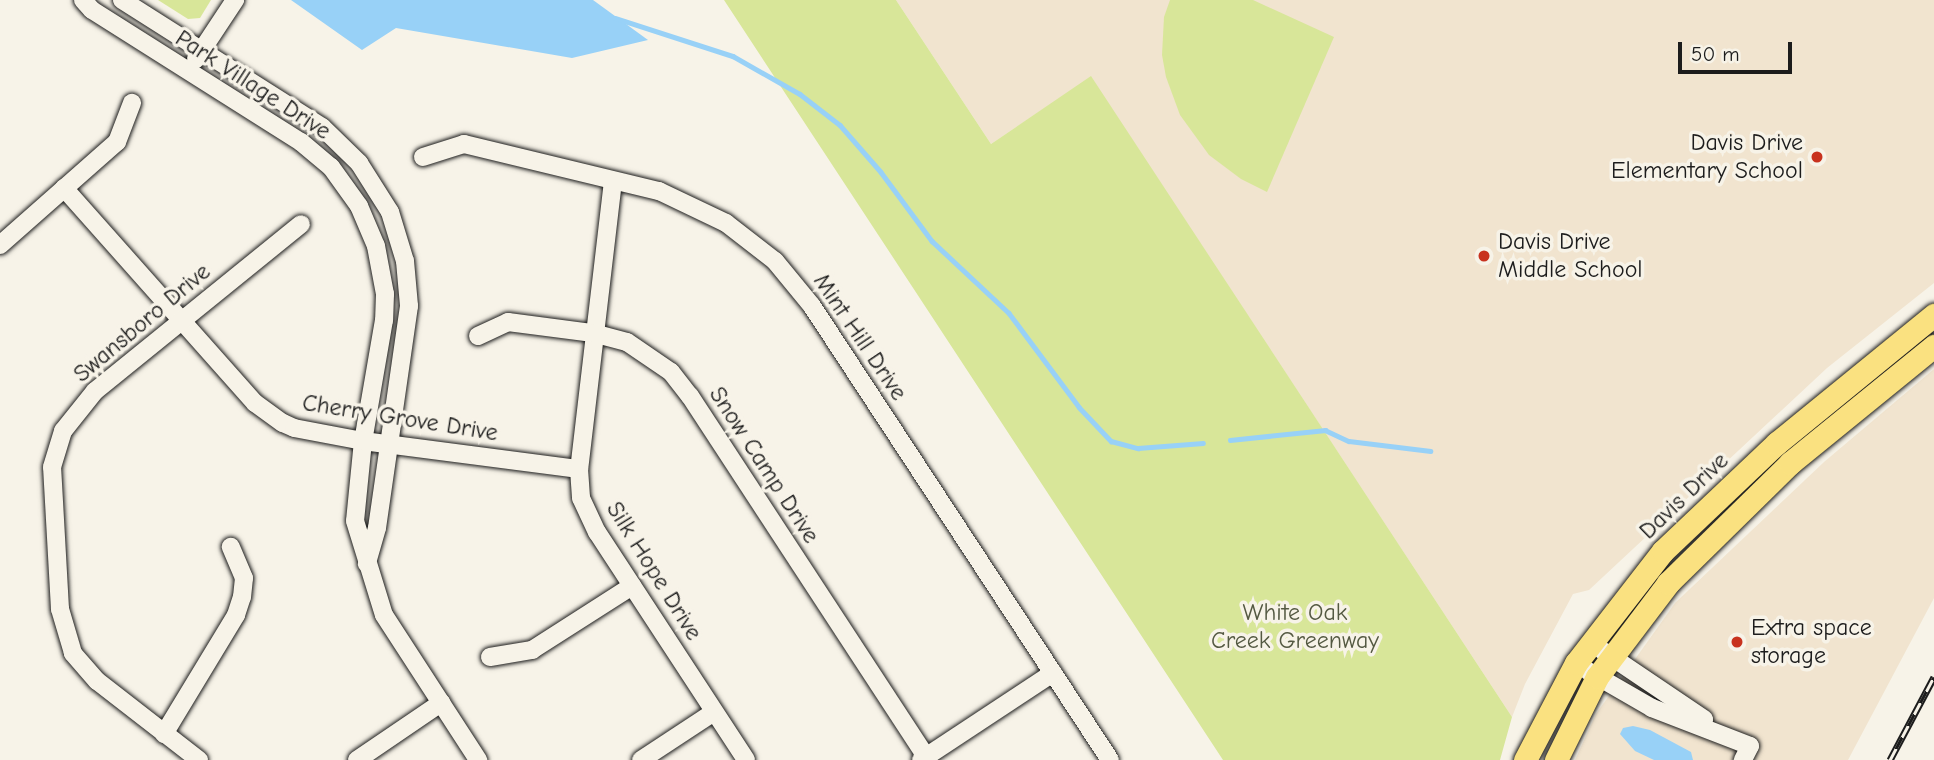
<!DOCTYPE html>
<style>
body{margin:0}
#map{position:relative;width:1934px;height:760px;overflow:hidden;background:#f7f3e8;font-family:"Comic Neue",sans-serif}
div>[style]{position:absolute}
.built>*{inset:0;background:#f1e4cf}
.green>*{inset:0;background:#d8e699}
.water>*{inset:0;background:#98d1f7}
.stream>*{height:4.5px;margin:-2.25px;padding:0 2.25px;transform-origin:2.25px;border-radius:2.25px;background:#98d1f7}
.roads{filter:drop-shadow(0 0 2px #1c1c1c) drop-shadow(0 0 2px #1c1c1c)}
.minor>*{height:18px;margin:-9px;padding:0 9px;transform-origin:9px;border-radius:9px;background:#f7f3e8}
.major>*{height:23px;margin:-11.5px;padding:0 11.5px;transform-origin:11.5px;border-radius:11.5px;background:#fae180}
.rail>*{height:7px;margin-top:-3.5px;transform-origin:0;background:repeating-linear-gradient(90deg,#f7f3e8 0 13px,#1c1c1c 0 26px);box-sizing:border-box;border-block:2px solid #1c1c1c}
.dots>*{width:19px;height:19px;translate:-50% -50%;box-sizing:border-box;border:4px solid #f7f3e8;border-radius:50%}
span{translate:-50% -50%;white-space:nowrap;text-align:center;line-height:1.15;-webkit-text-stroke:7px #f7f3e8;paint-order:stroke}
.street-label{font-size:24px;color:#1c1c1c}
.poi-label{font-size:24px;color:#1c1c1c}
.right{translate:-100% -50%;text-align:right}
.left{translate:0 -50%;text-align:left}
.park-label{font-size:24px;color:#545942}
.scale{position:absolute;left:1678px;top:42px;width:114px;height:32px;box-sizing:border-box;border:4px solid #1c1c1c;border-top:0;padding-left:9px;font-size:21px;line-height:24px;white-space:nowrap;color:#1c1c1c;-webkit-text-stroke:5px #f7f3e8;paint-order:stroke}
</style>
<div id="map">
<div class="built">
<div style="clip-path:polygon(896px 0,1934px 0,1934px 283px,1827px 368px,1589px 590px,1573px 594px,1525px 684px,1512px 717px,1091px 77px,991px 144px)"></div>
<div style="clip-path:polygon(1934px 369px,1934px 598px,1848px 760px,1575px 760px,1596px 714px,1675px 603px,1824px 462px)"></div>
</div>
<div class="green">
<div style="clip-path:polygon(158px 0,211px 0,200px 18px,188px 19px)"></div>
<div style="clip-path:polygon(724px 0,896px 0,991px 144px,1091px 76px,1512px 717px,1500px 760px,1223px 760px)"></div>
<div style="clip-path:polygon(1170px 0,1253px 0,1334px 37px,1267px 192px,1241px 179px,1209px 155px,1180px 115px,1166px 77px,1162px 55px,1164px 17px)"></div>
</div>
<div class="water">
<div style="clip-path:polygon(291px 0,593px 0,648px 40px,572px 58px,396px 28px,362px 50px)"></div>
<div style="clip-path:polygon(1633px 726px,1650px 730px,1691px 752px,1693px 760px,1654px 760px,1635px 751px,1620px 734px,1623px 728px)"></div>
</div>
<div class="stream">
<div style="left:615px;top:18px;width:124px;rotate:17.9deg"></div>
<div style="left:733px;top:56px;width:77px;rotate:29.6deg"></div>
<div style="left:800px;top:94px;width:51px;rotate:37.8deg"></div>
<div style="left:840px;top:125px;width:62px;rotate:48.9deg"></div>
<div style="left:881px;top:172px;width:86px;rotate:53.5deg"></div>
<div style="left:932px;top:241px;width:105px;rotate:43.1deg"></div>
<div style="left:1009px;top:313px;width:117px;rotate:53.3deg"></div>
<div style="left:1079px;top:407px;width:47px;rotate:46.7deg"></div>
<div style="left:1111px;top:441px;width:28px;rotate:15deg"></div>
<div style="left:1138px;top:448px;width:65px;rotate:-4.4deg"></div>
<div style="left:1230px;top:440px;width:96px;rotate:-6deg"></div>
<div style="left:1325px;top:430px;width:26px;rotate:25deg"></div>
<div style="left:1349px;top:441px;width:82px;rotate:7deg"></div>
</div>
<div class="roads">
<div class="minor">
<div style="left:83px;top:0;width:13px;rotate:48deg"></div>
<div style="left:92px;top:10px;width:247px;rotate:32.3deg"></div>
<div style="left:301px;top:142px;width:39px;rotate:40deg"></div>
<div style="left:331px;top:167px;width:48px;rotate:54.3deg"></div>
<div style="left:359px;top:206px;width:43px;rotate:67deg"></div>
<div style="left:376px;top:246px;width:49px;rotate:79.4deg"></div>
<div style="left:385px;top:294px;width:26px;rotate:92deg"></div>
<div style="left:384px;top:320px;width:123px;rotate:99.8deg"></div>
<div style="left:363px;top:441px;width:80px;rotate:95.7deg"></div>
<div style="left:355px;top:521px;width:98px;rotate:72.9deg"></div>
<div style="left:384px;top:615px;width:173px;rotate:57deg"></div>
<div style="left:122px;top:0;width:237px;rotate:32.4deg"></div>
<div style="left:322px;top:127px;width:52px;rotate:44.2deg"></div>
<div style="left:359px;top:163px;width:58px;rotate:57.7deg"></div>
<div style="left:390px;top:212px;width:51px;rotate:73deg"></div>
<div style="left:405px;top:261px;width:45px;rotate:84.9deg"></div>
<div style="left:409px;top:306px;width:224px;rotate:98.2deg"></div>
<div style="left:377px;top:528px;width:37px;rotate:106deg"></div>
<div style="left:196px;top:59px;width:71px;rotate:-56.5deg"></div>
<div style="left:423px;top:157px;width:43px;rotate:-17.6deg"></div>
<div style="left:464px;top:144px;width:201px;rotate:13.6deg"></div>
<div style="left:659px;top:191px;width:74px;rotate:25.5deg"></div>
<div style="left:726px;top:223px;width:62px;rotate:37.8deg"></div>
<div style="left:775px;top:261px;width:58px;rotate:50.6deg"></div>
<div style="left:812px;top:306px;width:543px;rotate:56.72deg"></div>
<div style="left:613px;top:181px;width:290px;rotate:96.7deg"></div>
<div style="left:579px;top:469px;width:29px;rotate:86deg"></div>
<div style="left:581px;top:498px;width:38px;rotate:65deg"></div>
<div style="left:597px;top:532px;width:272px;rotate:56.8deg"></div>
<div style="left:64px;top:188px;width:288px;rotate:48.4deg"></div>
<div style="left:255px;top:403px;width:34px;rotate:36deg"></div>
<div style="left:283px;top:423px;width:12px;rotate:24deg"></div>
<div style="left:294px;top:428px;width:70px;rotate:10.7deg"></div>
<div style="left:363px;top:441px;width:218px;rotate:7.4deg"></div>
<div style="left:0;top:245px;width:156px;rotate:-41.4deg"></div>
<div style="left:117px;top:142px;width:42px;rotate:-69deg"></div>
<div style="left:478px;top:336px;width:33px;rotate:-25deg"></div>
<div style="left:508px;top:322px;width:86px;rotate:7.4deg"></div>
<div style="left:593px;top:333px;width:35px;rotate:15deg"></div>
<div style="left:627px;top:342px;width:53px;rotate:34.3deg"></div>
<div style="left:671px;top:372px;width:31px;rotate:52deg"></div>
<div style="left:690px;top:396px;width:435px;rotate:56.8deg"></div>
<div style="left:1603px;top:651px;width:122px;rotate:34deg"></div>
<div style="left:490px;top:657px;width:43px;rotate:-9.5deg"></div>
<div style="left:532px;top:650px;width:119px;rotate:-32.6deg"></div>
<div style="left:1588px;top:671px;width:74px;rotate:30deg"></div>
<div style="left:1652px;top:708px;width:105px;rotate:21.2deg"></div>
<div style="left:1750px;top:746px;width:16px;rotate:117deg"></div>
<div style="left:164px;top:734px;width:139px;rotate:-58.8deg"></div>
<div style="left:236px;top:615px;width:19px;rotate:-72deg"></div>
<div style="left:242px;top:597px;width:19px;rotate:-84deg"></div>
<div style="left:244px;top:578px;width:34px;rotate:-113deg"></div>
<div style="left:199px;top:760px;width:129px;rotate:-142.2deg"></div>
<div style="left:97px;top:681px;width:37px;rotate:-131deg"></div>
<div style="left:73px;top:653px;width:46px;rotate:-106.5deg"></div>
<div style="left:60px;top:609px;width:142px;rotate:-93.2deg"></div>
<div style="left:52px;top:467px;width:38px;rotate:-73deg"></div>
<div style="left:63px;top:431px;width:51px;rotate:-51.3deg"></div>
<div style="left:95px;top:391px;width:265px;rotate:-39deg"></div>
<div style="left:357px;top:760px;width:102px;rotate:-34.2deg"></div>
<div style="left:641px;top:760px;width:87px;rotate:-33.3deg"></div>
<div style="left:921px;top:760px;width:158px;rotate:-33.4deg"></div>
</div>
<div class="major">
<div style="left:1525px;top:760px;width:110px;rotate:-62.3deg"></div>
<div style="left:1576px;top:663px;width:142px;rotate:-52.2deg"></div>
<div style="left:1663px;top:551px;width:157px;rotate:-43.5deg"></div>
<div style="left:1777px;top:443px;width:203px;rotate:-39.2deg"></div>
<div style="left:1556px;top:760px;width:93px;rotate:-63.7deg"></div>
<div style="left:1597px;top:677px;width:118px;rotate:-52.9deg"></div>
<div style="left:1668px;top:583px;width:171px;rotate:-44.5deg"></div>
<div style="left:1790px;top:463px;width:186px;rotate:-39.1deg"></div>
</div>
</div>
<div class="rail">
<div style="left:1890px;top:760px;width:94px;rotate:-62.1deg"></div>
</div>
<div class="dots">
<div style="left:1817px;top:157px;background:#c8321e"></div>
<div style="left:1484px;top:256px;background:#c8321e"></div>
<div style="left:1737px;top:642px;background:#c8321e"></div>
</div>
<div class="street-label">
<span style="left:253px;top:85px;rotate:33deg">Park Village Drive</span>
<span style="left:142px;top:323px;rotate:-40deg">Swansboro Drive</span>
<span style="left:860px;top:337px;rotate:56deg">Mint Hill Drive</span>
<span style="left:400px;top:418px;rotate:9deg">Cherry Grove Drive</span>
<span style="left:764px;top:465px;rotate:57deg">Snow Camp Drive</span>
<span style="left:1684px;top:496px;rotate:-44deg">Davis Drive</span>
<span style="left:654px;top:571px;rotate:58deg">Silk Hope Drive</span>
</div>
<div class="poi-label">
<span class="right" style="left:1803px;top:157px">Davis Drive<br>Elementary School</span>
<span class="left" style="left:1498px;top:256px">Davis Drive<br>Middle School</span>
<span class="left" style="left:1751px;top:642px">Extra space<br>storage</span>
</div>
<div class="park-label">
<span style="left:1295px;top:627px">White Oak<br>Creek Greenway</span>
</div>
<div class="scale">50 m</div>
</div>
